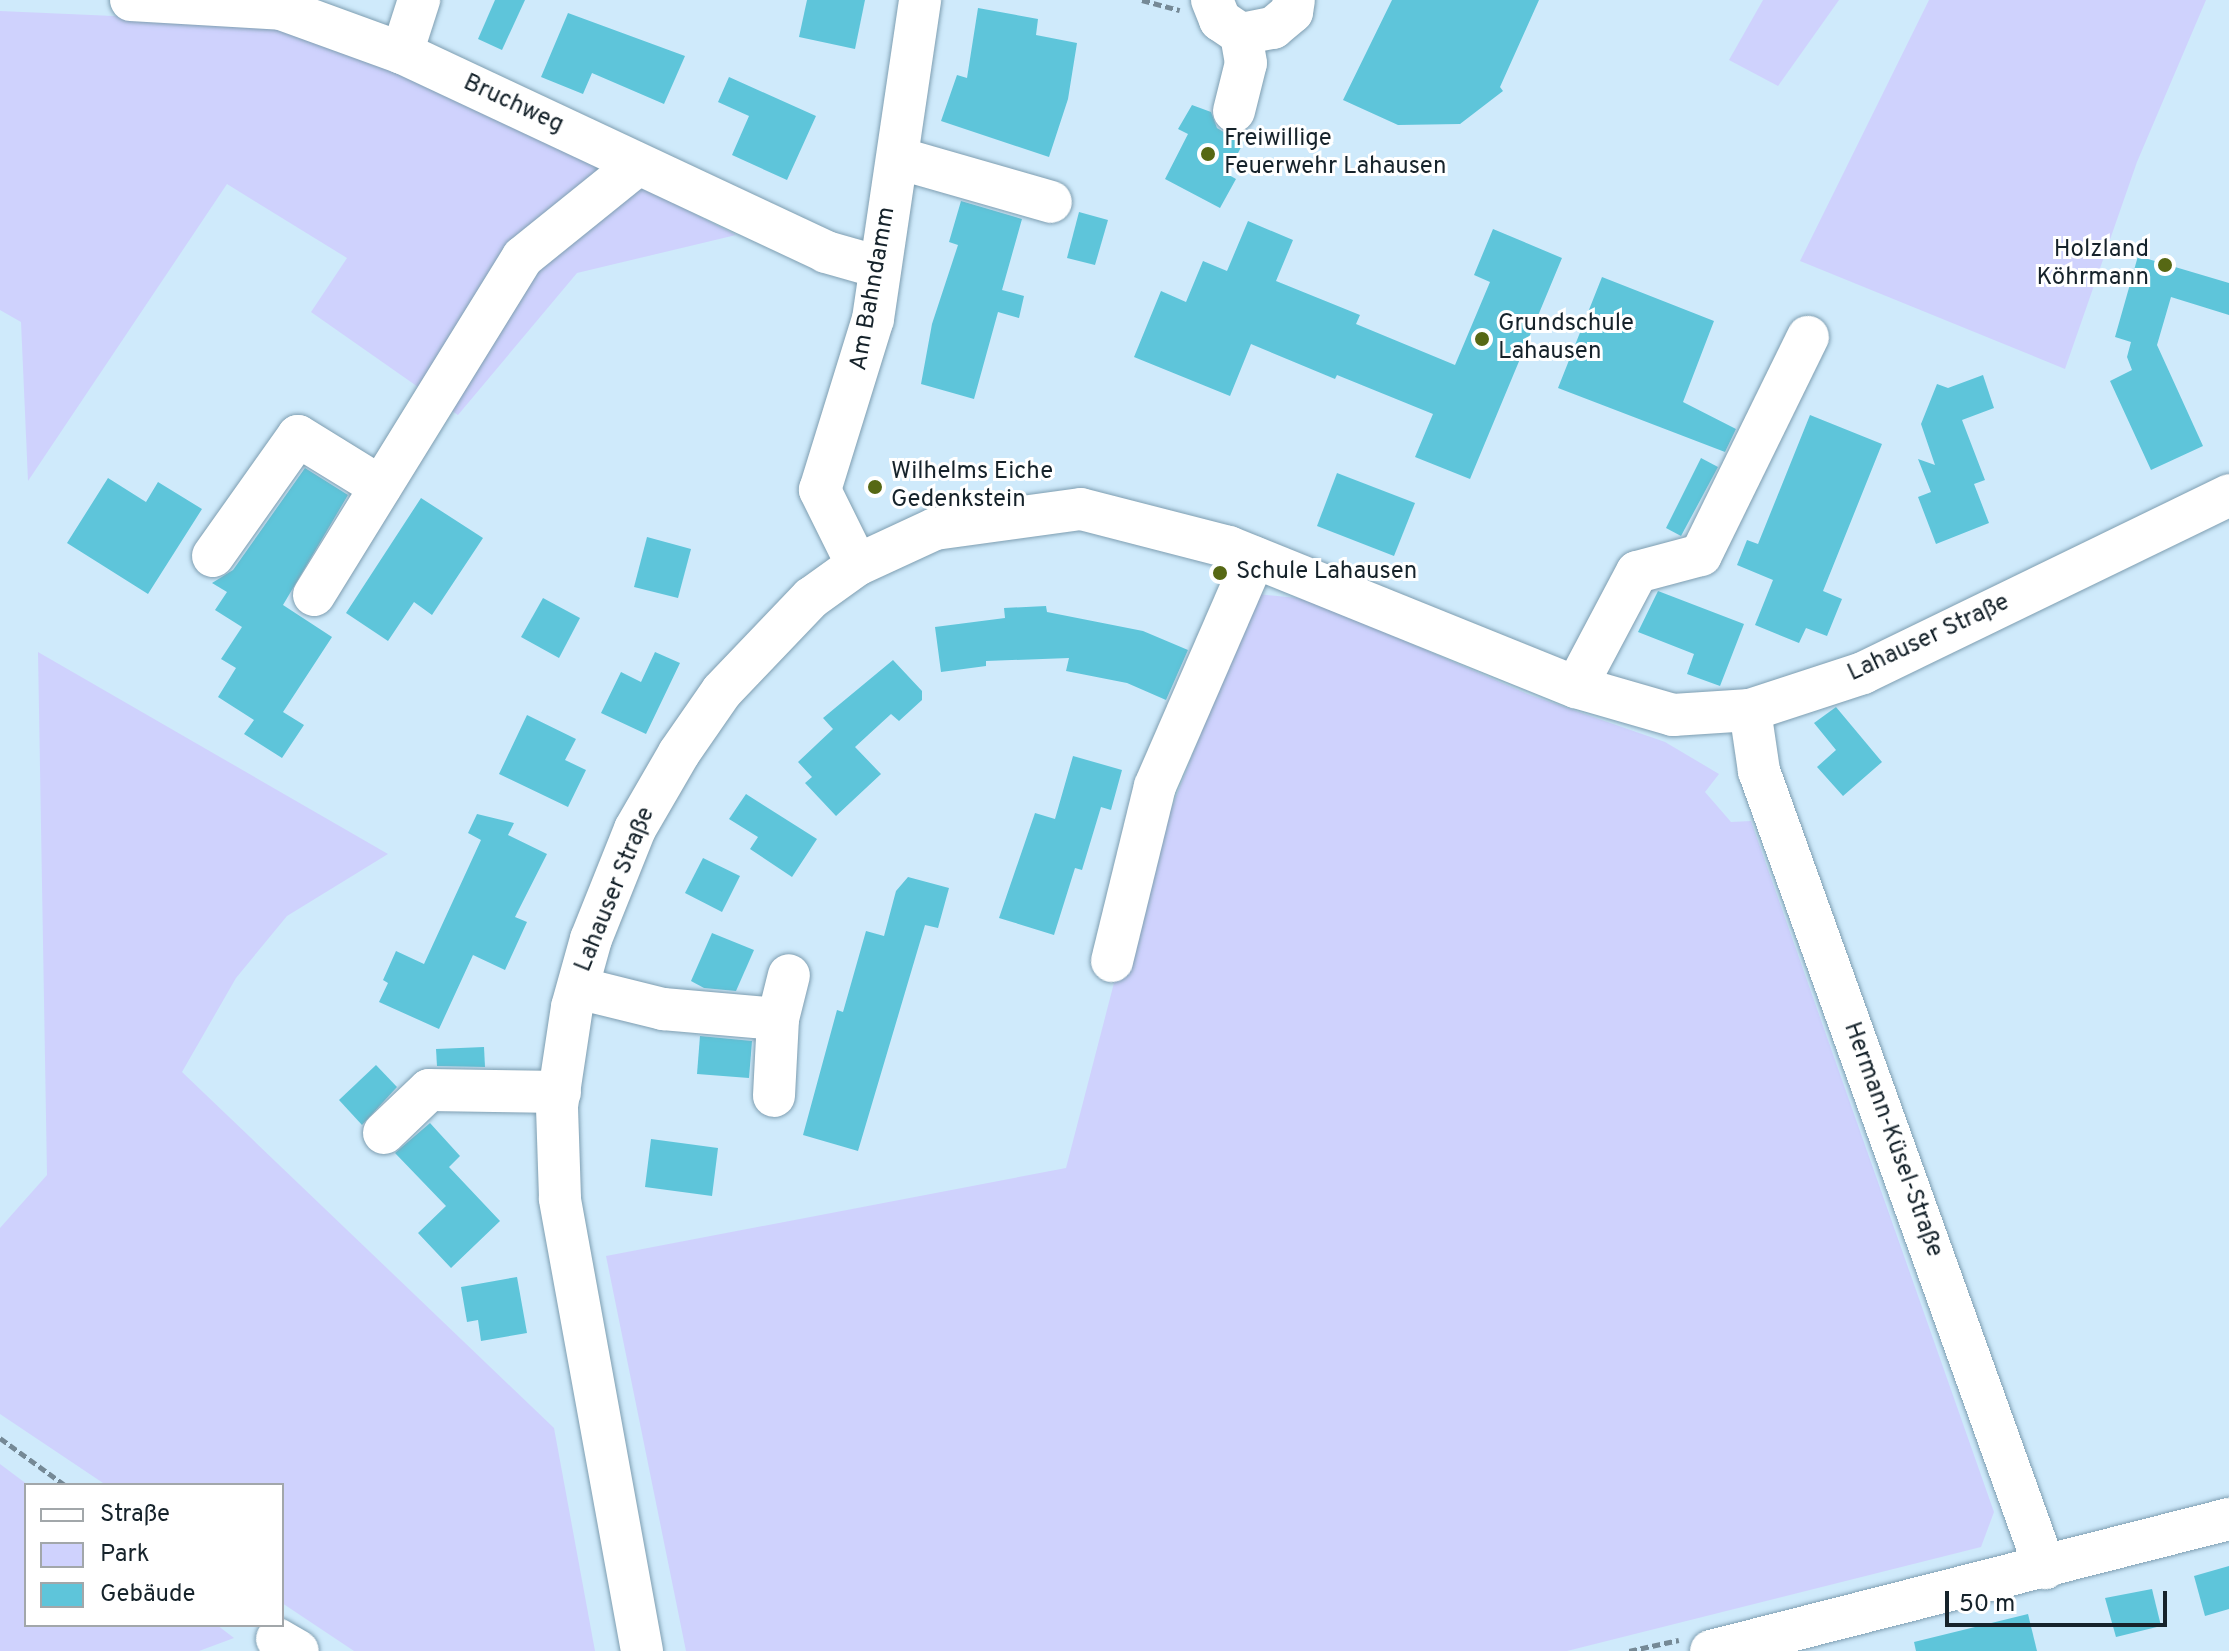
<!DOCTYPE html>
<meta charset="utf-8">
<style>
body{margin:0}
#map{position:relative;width:2229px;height:1651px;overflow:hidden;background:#cfeafb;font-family:Overpass,sans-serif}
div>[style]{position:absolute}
.green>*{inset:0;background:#cfd2fd}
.building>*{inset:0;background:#5ec5da}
.path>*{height:5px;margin-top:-2.5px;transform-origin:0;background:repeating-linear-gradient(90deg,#758996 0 8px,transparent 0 12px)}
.roads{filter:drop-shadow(0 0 2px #7e9eb1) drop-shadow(0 0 2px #7e9eb1)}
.minor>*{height:42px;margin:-21px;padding:0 21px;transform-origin:21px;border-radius:21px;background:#fff}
.dots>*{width:22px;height:22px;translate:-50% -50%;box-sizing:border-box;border:4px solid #fff;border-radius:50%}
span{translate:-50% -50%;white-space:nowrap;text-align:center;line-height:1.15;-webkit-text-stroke:6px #fff;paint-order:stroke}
.street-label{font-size:24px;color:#16232b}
.poi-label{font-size:24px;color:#16232b}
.left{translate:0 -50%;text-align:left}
.right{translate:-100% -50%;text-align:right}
.legend{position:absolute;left:24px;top:1483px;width:260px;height:144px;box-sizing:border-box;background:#fff;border:2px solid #a2a7aa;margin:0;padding:10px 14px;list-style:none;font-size:24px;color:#16232b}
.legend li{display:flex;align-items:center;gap:16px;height:40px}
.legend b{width:40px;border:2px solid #a2a7aa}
.scale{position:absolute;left:1945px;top:1591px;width:222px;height:36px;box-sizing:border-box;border:4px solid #16232b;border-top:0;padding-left:10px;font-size:24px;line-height:28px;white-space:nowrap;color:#16232b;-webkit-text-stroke:6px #fff;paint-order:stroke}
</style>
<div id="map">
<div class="green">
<div style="clip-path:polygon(1763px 0,1839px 0,1778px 86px,1729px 60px)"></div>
<div style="clip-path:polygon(1929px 0,2206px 0,2137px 162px,2065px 369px,1800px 261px)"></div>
<div style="clip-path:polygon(0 11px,275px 23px,392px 60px,736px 235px,577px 273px,458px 415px,311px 312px,347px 258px,227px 184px,28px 481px,21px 322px,0 310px)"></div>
<div style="clip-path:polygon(1256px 594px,1307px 599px,1530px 695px,1665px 742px,1719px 774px,1705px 792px,1731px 822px,1751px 821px,1994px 1512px,1981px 1547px,1567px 1651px,686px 1651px,606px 1256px,1066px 1168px,1136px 898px)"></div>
<div style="clip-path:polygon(38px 652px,388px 854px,287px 916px,236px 978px,182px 1072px,554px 1428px,595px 1651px,354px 1651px,282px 1603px,282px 1485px,106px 1485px,0 1414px,0 1228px,47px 1175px)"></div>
<div style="clip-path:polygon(0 1464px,28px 1485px,26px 1625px,217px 1625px,234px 1638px,199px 1651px,0 1651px)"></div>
</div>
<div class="building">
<div style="clip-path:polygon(495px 0,525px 0,502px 50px,478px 39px)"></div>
<div style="clip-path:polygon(807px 0,865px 0,855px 49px,799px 37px)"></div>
<div style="clip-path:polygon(1392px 0,1539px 0,1500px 87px,1503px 91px,1460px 124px,1398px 125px,1343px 100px)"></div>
<div style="clip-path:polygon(978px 8px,1038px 19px,1036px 35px,1077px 43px,1068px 99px,1049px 157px,941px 121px,957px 75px,967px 78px)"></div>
<div style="clip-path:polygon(568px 13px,685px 56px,664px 104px,592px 73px,583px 94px,541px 77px)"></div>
<div style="clip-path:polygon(729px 77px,816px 116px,787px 180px,732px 155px,749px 116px,718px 102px)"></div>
<div style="clip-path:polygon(1192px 105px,1211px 112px,1217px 128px,1227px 134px,1249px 132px,1227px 174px,1236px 179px,1220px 208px,1165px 179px,1188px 134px,1178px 129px)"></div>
<div style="clip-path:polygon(961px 201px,1022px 219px,1002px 290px,1024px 296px,1019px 318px,998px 312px,974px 399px,921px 384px,932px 324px,958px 245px,949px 242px)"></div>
<div style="clip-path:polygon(1079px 212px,1108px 220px,1095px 265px,1067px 258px)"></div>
<div style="clip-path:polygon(1248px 221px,1293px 240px,1276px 281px,1360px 315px,1356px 324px,1455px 365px,1490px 282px,1474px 275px,1493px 229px,1562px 258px,1470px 479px,1415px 457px,1433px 414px,1337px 375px,1335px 379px,1251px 344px,1230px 396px,1134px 357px,1161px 291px,1186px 302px,1203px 261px,1227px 271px)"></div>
<div style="clip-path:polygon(2138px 256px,2229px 283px,2229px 315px,2171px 297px,2157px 345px,2203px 446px,2151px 470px,2110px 381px,2132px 370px,2127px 357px,2131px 342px,2115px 337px)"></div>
<div style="clip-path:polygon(1602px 277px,1714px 321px,1683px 402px,1736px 429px,1725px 452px,1558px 388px)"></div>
<div style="clip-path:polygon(1983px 375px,1994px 408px,1962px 420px,1985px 480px,1974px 484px,1989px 523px,1936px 544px,1918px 497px,1931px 492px,1918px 459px,1935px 465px,1921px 424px,1937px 384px,1948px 388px)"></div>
<div style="clip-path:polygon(1810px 415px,1882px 444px,1823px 591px,1842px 599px,1827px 636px,1806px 628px,1799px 643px,1755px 625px,1773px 580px,1737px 565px,1747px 540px,1758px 544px)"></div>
<div style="clip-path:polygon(1701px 458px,1718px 467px,1681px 536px,1666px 528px)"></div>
<div style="clip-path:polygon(305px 468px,348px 495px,283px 605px,332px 637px,283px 712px,304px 725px,282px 758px,244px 734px,254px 720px,218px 697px,236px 668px,221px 659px,242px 627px,215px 610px,227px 592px,212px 583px,233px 570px)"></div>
<div style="clip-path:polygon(1337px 473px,1415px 503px,1394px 556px,1317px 526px)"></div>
<div style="clip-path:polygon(108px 478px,146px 502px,158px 482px,202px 509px,148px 594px,67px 543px)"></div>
<div style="clip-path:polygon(421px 498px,483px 538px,432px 615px,414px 602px,388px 641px,346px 613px)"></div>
<div style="clip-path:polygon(647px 537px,691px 549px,678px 598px,634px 587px)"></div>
<div style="clip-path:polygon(1658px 591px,1744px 624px,1720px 686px,1687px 674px,1694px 654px,1638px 632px)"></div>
<div style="clip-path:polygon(543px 598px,580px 618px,559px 658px,521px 637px)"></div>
<div style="clip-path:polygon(1046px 606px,1047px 612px,1143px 631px,1188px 650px,1166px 700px,1127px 683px,1066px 671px,1069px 658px,986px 661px,986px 666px,941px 672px,935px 627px,1005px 618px,1004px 608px)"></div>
<div style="clip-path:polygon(655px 652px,680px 663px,646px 734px,601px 713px,621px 672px,641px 682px)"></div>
<div style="clip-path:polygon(893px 660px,922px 691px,922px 700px,899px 721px,891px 714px,855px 747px,881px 774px,836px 816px,805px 783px,812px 777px,798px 762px,833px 729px,823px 718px)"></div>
<div style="clip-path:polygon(1836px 707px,1882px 762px,1843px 796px,1817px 767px,1836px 750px,1814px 723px)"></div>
<div style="clip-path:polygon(527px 715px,576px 739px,565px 760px,586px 770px,568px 807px,499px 774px)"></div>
<div style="clip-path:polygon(1073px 756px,1122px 770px,1111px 810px,1101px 807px,1082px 870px,1075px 868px,1054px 935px,999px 918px,1035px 813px,1055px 819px)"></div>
<div style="clip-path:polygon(746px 794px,817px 839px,792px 877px,750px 849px,758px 837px,729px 819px)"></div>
<div style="clip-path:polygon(477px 814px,514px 823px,508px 835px,547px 854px,515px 917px,527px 922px,505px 970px,473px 955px,439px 1029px,379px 1002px,388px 983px,383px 980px,396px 951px,424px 964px,481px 840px,468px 833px)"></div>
<div style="clip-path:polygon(703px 858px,740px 876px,722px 912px,685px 893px)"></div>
<div style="clip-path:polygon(908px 877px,949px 888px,938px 928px,925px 925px,858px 1151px,803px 1135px,837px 1010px,843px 1012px,866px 931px,884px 936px,896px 891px)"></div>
<div style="clip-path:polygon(712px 933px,754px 950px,736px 991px,704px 988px,691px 981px)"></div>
<div style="clip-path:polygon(700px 1036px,752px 1041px,749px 1078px,697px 1074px)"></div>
<div style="clip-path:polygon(484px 1047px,485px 1067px,437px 1066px,436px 1049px)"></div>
<div style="clip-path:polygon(376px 1065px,397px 1087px,362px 1125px,339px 1100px)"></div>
<div style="clip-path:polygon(430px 1123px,460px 1156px,449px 1167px,500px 1221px,451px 1268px,418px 1233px,446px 1206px,395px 1153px)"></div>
<div style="clip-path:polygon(651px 1139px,718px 1148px,712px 1196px,645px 1187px)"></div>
<div style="clip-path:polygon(517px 1277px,527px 1333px,481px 1341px,478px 1320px,467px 1322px,461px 1287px)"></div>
<div style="clip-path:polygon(2229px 1566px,2229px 1609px,2205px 1616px,2194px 1576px)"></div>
<div style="clip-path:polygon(2152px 1589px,2161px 1626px,2116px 1637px,2105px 1598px)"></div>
<div style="clip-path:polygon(2028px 1614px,2037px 1651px,1916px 1651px,1914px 1642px)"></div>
</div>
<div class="path">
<div style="left:1142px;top:0;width:39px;rotate:15deg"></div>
<div style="left:0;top:1438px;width:80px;rotate:35.9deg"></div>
<div style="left:1629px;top:1651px;width:51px;rotate:-12.4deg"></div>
</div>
<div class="roads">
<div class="minor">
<div style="left:131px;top:0;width:150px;rotate:3.4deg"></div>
<div style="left:281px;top:9px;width:129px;rotate:20deg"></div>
<div style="left:402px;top:53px;width:468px;rotate:25.1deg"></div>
<div style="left:826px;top:252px;width:55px;rotate:15.8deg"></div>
<div style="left:1212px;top:0;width:22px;rotate:68deg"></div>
<div style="left:1220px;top:20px;width:25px;rotate:34deg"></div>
<div style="left:1241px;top:34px;width:33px;rotate:-11deg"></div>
<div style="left:1273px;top:28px;width:25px;rotate:-40deg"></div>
<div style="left:1292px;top:12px;width:12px;rotate:-81deg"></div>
<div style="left:402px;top:53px;width:56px;rotate:-72.2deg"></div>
<div style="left:1234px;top:111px;width:49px;rotate:-76deg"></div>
<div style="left:1246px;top:63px;width:29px;rotate:-100deg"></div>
<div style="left:898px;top:158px;width:159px;rotate:16deg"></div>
<div style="left:213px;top:556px;width:147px;rotate:-54.7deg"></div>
<div style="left:298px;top:436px;width:97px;rotate:31.6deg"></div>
<div style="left:857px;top:565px;width:84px;rotate:-116.3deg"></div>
<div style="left:820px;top:490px;width:179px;rotate:-72.8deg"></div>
<div style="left:873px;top:319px;width:322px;rotate:-81.6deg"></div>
<div style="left:314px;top:595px;width:397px;rotate:-58.3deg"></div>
<div style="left:523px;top:257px;width:146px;rotate:-38.9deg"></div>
<div style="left:1576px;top:687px;width:130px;rotate:-62.1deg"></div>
<div style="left:1637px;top:572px;width:66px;rotate:-14.9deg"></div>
<div style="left:1701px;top:555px;width:243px;rotate:-63.9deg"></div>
<div style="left:1750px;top:710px;width:62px;rotate:81.6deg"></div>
<div style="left:1759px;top:771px;width:847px;rotate:70.26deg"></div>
<div style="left:1112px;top:961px;width:180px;rotate:-76.2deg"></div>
<div style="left:1155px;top:786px;width:249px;rotate:-66.5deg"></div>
<div style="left:578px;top:988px;width:88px;rotate:13.9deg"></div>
<div style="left:663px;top:1009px;width:115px;rotate:5deg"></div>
<div style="left:778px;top:1019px;width:77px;rotate:93deg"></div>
<div style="left:778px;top:1019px;width:45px;rotate:-76deg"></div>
<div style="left:384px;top:1133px;width:62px;rotate:-43.7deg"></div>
<div style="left:429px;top:1090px;width:131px;rotate:0.9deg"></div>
<div style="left:277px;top:1639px;width:24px;rotate:30deg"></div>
<div style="left:642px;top:1651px;width:460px;rotate:-100.3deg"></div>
<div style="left:560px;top:1198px;width:92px;rotate:-91.9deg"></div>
<div style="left:557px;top:1106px;width:100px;rotate:-81.4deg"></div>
<div style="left:572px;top:1007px;width:71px;rotate:-74.4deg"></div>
<div style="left:591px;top:939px;width:118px;rotate:-68.2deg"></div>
<div style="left:635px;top:829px;width:88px;rotate:-59.9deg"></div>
<div style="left:679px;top:753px;width:75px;rotate:-55.3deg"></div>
<div style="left:722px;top:691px;width:129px;rotate:-46.3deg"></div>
<div style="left:811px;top:598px;width:57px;rotate:-35.7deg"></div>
<div style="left:857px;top:565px;width:86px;rotate:-24.8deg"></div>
<div style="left:935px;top:529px;width:147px;rotate:-7.8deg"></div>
<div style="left:1081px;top:509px;width:153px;rotate:14.4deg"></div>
<div style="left:1229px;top:547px;width:374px;rotate:22deg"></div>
<div style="left:1576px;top:687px;width:101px;rotate:16.1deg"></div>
<div style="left:1673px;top:715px;width:77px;rotate:-3.7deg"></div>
<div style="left:1750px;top:710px;width:119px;rotate:-18.1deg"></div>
<div style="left:1863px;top:673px;width:407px;rotate:-25.9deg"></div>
<div style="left:1711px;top:1651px;width:535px;rotate:-14.3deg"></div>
</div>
</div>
<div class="dots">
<div style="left:1208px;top:154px;background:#566814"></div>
<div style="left:2165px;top:265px;background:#566814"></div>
<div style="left:1482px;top:339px;background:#566814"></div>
<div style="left:875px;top:487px;background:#566814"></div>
<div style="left:1220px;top:573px;background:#566814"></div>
</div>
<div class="street-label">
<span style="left:513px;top:105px;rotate:25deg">Bruchweg</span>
<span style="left:874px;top:289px;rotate:-80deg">Am Bahndamm</span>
<span style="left:1929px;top:639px;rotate:-25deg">Lahauser Straße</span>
<span style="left:616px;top:890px;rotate:-68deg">Lahauser Straße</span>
<span style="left:1892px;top:1140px;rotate:70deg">Hermann-Küsel-Straße</span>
</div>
<div class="poi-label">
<span class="left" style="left:1224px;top:154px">Freiwillige<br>Feuerwehr Lahausen</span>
<span class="right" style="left:2149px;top:265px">Holzland<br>Köhrmann</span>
<span class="left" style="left:1498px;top:339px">Grundschule<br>Lahausen</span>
<span class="left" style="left:891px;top:487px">Wilhelms Eiche<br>Gedenkstein</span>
<span class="left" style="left:1236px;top:573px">Schule Lahausen</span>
</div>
<ul class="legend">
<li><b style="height:10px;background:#fff"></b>Straße</li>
<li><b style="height:22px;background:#cfd2fd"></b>Park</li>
<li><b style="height:22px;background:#5ec5da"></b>Gebäude</li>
</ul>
<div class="scale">50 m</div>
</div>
